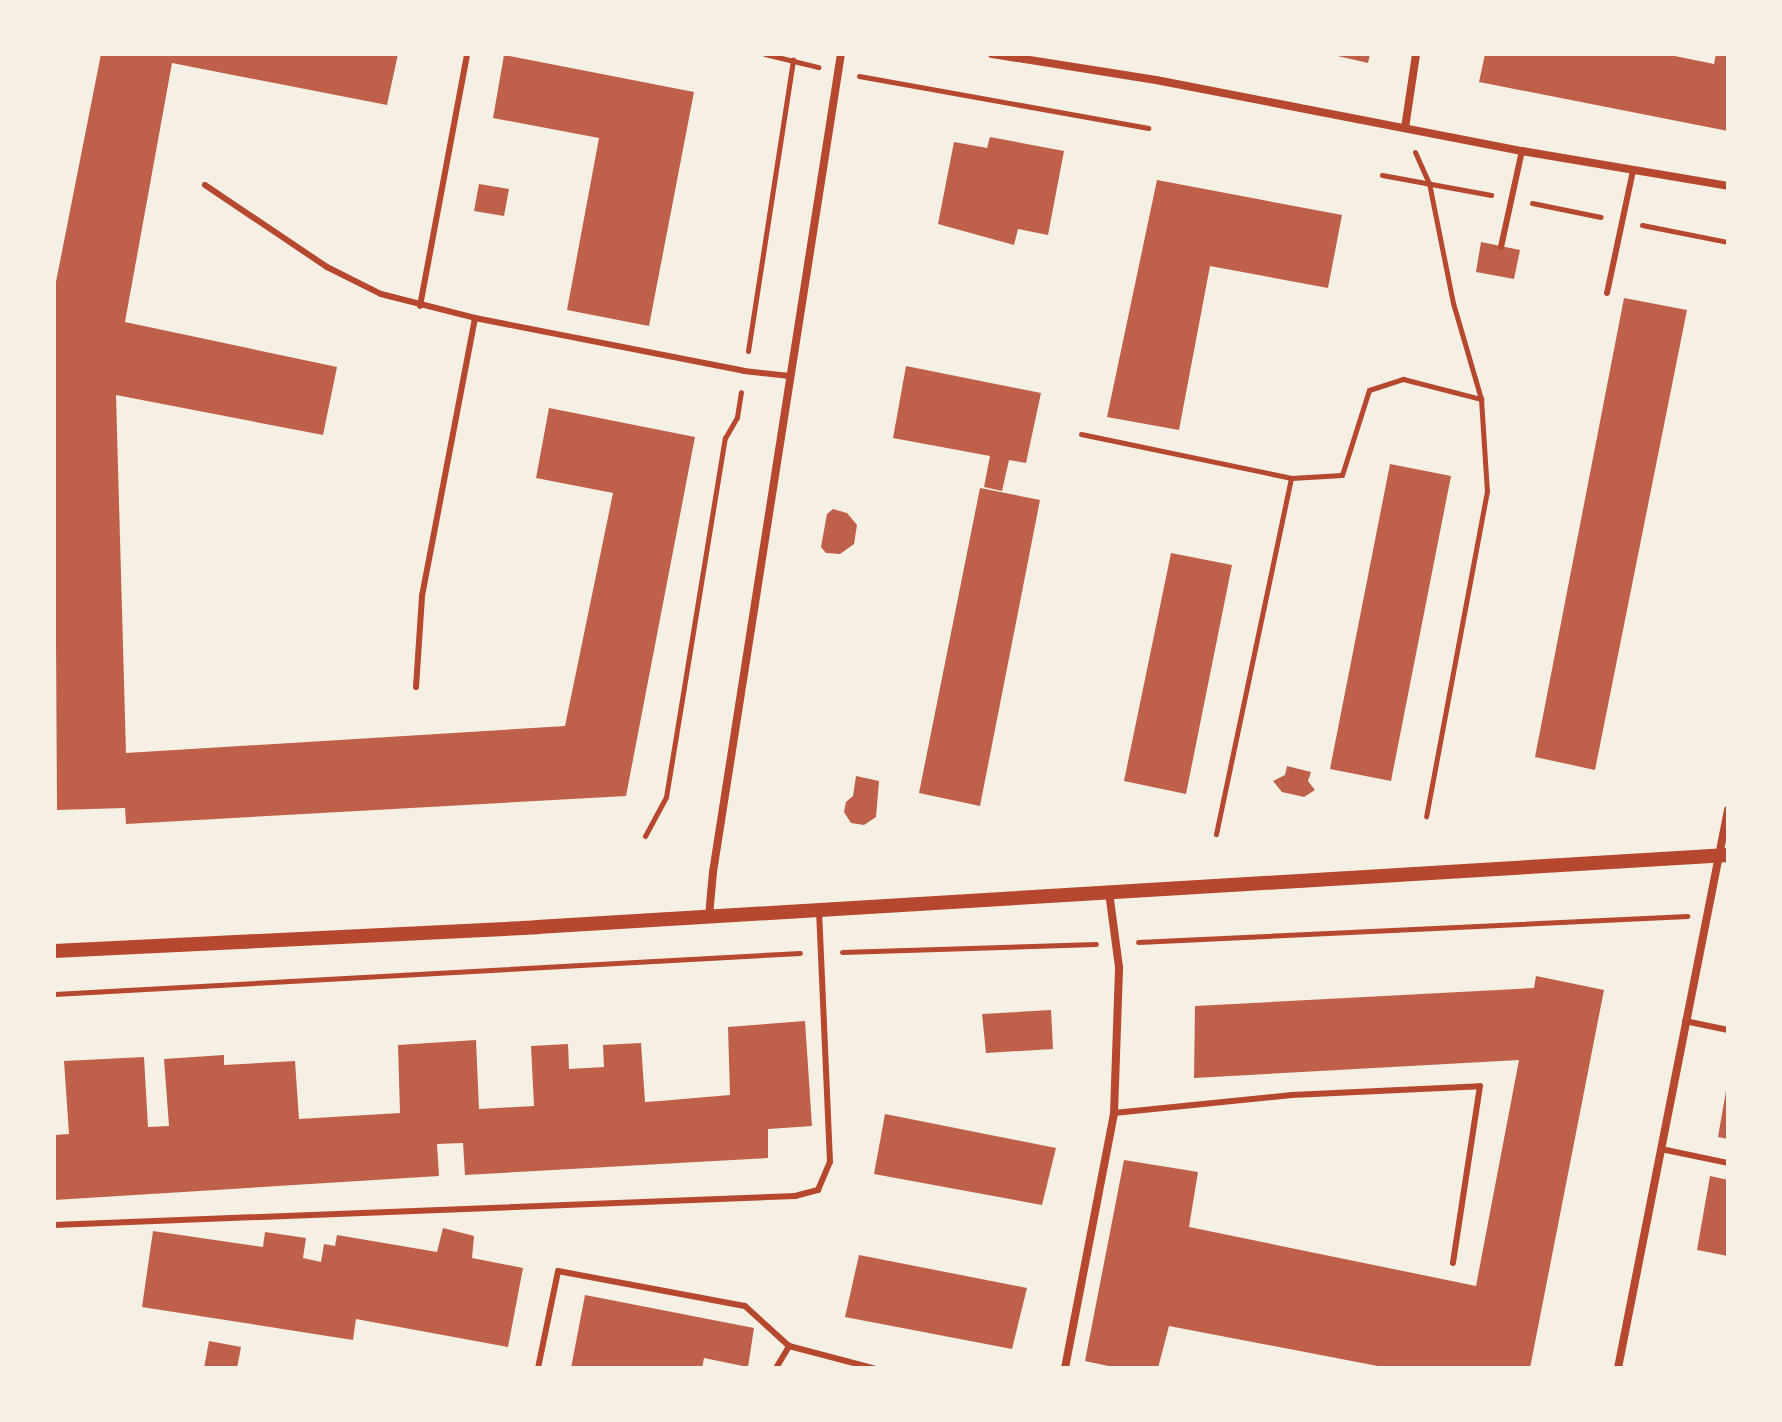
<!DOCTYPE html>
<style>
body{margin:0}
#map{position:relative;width:1782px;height:1422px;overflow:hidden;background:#f6efe4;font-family:"Open Sans",sans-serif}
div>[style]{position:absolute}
.building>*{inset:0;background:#bf614a}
.path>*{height:5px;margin:-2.5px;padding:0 2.5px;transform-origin:2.5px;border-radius:2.5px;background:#b5482f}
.service>*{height:6px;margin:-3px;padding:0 3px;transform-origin:3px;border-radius:3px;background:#b5482f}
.minor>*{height:8px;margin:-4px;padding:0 4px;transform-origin:4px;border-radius:4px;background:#b5482f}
.tertiary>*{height:14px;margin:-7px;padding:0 7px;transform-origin:7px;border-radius:7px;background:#b5482f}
span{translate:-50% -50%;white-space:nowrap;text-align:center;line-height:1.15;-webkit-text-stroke:6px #f6efe4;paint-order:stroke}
.frame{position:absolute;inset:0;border:56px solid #f6efe4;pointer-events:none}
</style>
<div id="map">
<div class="building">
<div style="clip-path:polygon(101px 54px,398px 54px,387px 105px,172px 63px,125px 322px,337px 367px,323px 435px,116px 395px,126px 753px,565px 726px,613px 493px,536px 478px,549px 408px,695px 437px,626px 796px,126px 824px,125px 808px,57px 810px,54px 292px)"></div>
<div style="clip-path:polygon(1329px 54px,1370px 54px,1368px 63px)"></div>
<div style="clip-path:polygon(1485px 54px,1665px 54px,1714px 64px,1716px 54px,1728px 54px,1728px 131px,1479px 82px)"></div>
<div style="clip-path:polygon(504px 55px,694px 92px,649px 326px,567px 310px,599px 138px,493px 118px)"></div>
<div style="clip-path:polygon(990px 137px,1064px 151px,1048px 235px,1018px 229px,1014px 245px,938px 224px,954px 142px,987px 148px)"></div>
<div style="clip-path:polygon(1157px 180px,1342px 215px,1328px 288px,1210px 266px,1179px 430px,1107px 417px)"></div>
<div style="clip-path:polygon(479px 184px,509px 189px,504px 216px,474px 211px)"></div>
<div style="clip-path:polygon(1481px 242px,1520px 250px,1514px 279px,1476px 272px)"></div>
<div style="clip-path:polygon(1624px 298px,1687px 310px,1595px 770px,1535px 757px)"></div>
<div style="clip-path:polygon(906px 366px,1041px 393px,1026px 463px,1009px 460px,1002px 491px,984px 487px,990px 456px,893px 438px)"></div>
<div style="clip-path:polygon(1390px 464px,1451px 476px,1391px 781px,1330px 769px)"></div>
<div style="clip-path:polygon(980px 488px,1040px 500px,980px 806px,919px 793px)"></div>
<div style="clip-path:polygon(833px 509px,847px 513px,857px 525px,854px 544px,840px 554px,826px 553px,821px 547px,827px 514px)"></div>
<div style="clip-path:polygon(1171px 553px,1232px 565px,1186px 794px,1124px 781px)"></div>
<div style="clip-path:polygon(1287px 766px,1311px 772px,1308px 781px,1315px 790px,1304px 797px,1282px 792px,1273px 781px,1285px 775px)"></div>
<div style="clip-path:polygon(856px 776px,879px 781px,876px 817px,864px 825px,851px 823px,844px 812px,846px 802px,853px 796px)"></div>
<div style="clip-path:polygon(1536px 976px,1604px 990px,1530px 1368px,1388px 1368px,1169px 1326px,1158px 1368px,1118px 1368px,1085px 1361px,1124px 1160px,1198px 1172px,1189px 1227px,1476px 1286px,1519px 1060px,1194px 1078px,1195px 1006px,1534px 988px)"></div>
<div style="clip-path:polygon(1051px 1010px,1053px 1049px,986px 1053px,982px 1014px)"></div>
<div style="clip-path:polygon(805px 1021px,812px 1126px,768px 1129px,768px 1158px,465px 1175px,463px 1143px,437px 1144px,439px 1176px,54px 1200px,54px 1135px,69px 1134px,64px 1061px,144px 1057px,148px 1127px,169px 1126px,164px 1059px,224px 1055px,224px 1065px,295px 1061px,299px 1119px,400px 1113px,398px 1045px,476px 1040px,479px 1109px,534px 1106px,531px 1046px,568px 1044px,569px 1069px,604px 1067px,603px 1045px,641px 1043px,645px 1102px,660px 1101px,730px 1095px,728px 1027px)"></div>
<div style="clip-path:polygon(1726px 1091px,1728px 1091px,1728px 1139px,1718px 1137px)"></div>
<div style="clip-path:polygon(885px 1114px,1056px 1148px,1042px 1205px,874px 1174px)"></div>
<div style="clip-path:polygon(1710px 1176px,1728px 1180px,1728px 1256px,1697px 1250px)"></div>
<div style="clip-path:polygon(443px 1228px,474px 1236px,472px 1258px,523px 1268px,508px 1347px,356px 1319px,353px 1340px,142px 1307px,153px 1231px,263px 1247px,265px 1232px,306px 1238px,303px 1258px,321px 1262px,324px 1244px,335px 1246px,337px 1235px,437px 1252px)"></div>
<div style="clip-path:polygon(859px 1255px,1027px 1288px,1012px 1349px,845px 1317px)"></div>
<div style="clip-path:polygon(585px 1295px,754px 1328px,748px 1367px,704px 1358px,702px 1368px,571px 1368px)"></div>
<div style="clip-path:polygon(209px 1341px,241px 1347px,237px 1368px,204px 1368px)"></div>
</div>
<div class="path">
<div style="left:765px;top:54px;width:55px;rotate:13.8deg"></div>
<div style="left:859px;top:76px;width:294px;rotate:10.2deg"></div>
<div style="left:1415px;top:152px;width:34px;rotate:66deg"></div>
<div style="left:1429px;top:183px;width:122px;rotate:78.7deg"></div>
<div style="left:1453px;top:303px;width:100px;rotate:73.7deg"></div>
<div style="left:1481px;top:399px;width:92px;rotate:86.3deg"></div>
<div style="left:1487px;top:491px;width:331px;rotate:100.6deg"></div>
<div style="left:1382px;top:175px;width:111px;rotate:10.4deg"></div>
<div style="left:1532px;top:203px;width:70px;rotate:11.5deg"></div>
<div style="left:1642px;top:225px;width:88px;rotate:11.2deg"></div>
<div style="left:748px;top:351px;width:295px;rotate:-81.2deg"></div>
<div style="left:1081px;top:434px;width:215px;rotate:11.8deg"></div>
<div style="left:1291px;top:478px;width:364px;rotate:101.9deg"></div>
<div style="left:1291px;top:478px;width:51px;rotate:-3.4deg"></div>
<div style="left:1342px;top:475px;width:89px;rotate:-72.4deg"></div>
<div style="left:1369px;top:390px;width:36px;rotate:-18deg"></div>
<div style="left:1403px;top:379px;width:81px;rotate:14.4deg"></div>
<div style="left:645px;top:836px;width:44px;rotate:-61.7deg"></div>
<div style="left:666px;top:797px;width:364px;rotate:-80.7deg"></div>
<div style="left:725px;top:438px;width:24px;rotate:-60deg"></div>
<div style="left:737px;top:417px;width:25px;rotate:-81deg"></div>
<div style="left:1138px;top:942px;width:550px;rotate:-2.71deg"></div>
<div style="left:842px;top:952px;width:254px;rotate:-1.8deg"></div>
<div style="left:54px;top:994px;width:747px;rotate:-3.15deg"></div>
</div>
<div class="service">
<div style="left:205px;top:185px;width:147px;rotate:33.9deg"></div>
<div style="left:327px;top:267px;width:60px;rotate:26.6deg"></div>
<div style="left:381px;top:294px;width:97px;rotate:14.3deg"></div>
<div style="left:475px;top:318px;width:274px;rotate:11.1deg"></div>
<div style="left:744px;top:371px;width:46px;rotate:6.2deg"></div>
<div style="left:1501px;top:247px;width:98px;rotate:-77.7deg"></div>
<div style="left:1607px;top:293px;width:125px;rotate:-78deg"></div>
<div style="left:420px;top:306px;width:256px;rotate:-79.4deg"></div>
<div style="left:416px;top:687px;width:91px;rotate:-86.2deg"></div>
<div style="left:422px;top:596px;width:283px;rotate:-79.2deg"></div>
<div style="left:1685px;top:1021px;width:44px;rotate:11.8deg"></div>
<div style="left:1114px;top:1113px;width:179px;rotate:-5.8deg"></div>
<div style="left:1292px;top:1095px;width:188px;rotate:-2.7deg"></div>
<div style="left:1480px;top:1086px;width:179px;rotate:98.7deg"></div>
<div style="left:1661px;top:1149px;width:68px;rotate:11.8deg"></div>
<div style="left:54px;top:1225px;width:742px;rotate:-2.24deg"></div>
<div style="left:795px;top:1196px;width:24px;rotate:-15deg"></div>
<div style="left:818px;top:1190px;width:30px;rotate:-67deg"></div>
<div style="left:830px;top:1162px;width:250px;rotate:-92.5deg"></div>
<div style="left:538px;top:1368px;width:99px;rotate:-78.3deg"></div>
<div style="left:558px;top:1271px;width:190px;rotate:10.6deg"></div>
<div style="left:745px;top:1306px;width:59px;rotate:42.3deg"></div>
<div style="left:789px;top:1346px;width:87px;rotate:14.7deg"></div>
<div style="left:776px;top:1368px;width:26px;rotate:-59deg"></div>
</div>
<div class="minor">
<div style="left:992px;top:54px;width:166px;rotate:9deg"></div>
<div style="left:1156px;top:80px;width:373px;rotate:11deg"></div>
<div style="left:1522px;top:151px;width:209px;rotate:9.6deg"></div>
<div style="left:1405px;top:128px;width:75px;rotate:-81.5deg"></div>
<div style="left:709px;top:916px;width:44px;rotate:-84.8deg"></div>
<div style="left:713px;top:872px;width:828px;rotate:-81.11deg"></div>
<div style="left:1065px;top:1368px;width:260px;rotate:-79.1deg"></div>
<div style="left:1114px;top:1113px;width:146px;rotate:-88deg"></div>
<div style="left:1119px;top:967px;width:76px;rotate:-97.6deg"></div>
<div style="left:1618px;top:1368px;width:569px;rotate:-78.85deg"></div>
</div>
<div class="tertiary">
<div style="left:54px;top:951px;width:484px;rotate:-2.8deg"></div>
<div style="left:537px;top:927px;width:1193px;rotate:-3.46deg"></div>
</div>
<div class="frame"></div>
</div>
